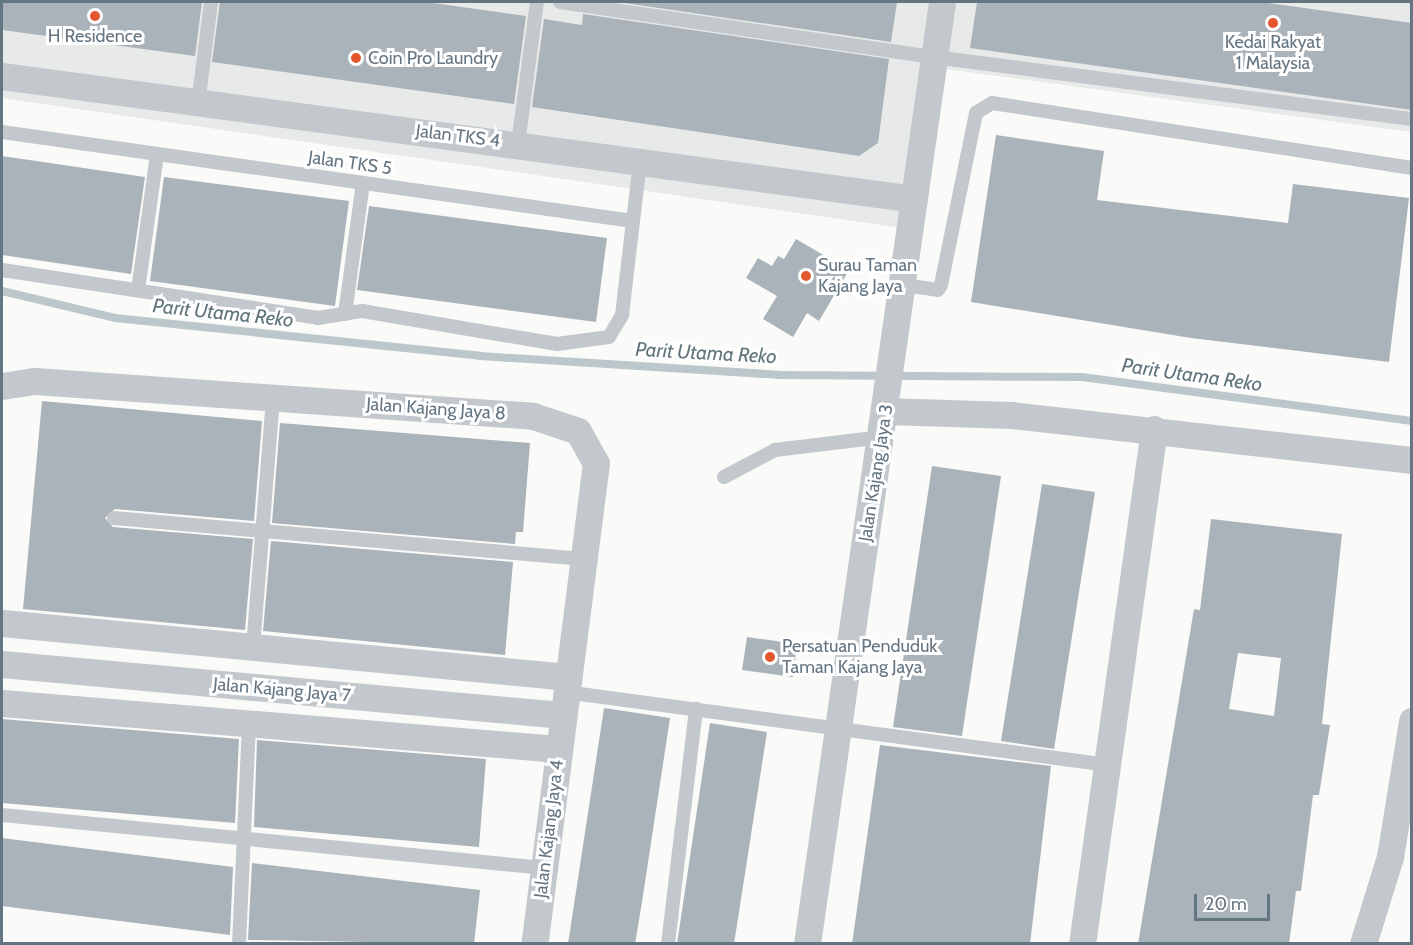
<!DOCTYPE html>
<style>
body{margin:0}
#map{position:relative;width:1413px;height:945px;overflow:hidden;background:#fafaf8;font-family:Cabin,sans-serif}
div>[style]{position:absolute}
.built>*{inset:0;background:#e8e9e9}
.stream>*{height:8px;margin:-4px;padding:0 4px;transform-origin:4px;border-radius:4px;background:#bbc7cb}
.building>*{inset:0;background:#aab3b9}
.lane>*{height:14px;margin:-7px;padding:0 7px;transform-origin:7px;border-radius:7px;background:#c3c8cc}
.street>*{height:27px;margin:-13.5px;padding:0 13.5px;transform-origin:13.5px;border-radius:13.5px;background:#c3c8cc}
.dots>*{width:16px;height:16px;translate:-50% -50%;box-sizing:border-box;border:3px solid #fff;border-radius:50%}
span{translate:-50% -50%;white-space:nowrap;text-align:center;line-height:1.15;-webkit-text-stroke:6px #fff;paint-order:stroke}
.poi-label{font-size:18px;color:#657683}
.left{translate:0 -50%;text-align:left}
.street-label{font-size:18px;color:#657683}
.water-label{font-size:20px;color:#60757c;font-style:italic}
.frame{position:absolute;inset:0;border:3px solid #657683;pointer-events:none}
.scale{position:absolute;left:1194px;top:894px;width:76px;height:27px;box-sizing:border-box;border:3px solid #657683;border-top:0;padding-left:8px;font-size:18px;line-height:21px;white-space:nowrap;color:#657683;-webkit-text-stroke:4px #fff;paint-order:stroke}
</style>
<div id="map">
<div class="built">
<div style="clip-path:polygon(2px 2px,1411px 2px,1411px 132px,931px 67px,909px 229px,2px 98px)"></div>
</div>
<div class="stream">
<div style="left:2px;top:291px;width:116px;rotate:13.4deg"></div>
<div style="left:115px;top:318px;width:367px;rotate:5.9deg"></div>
<div style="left:480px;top:356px;width:299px;rotate:3.6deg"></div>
<div style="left:778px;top:375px;width:304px;rotate:0.4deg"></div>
<div style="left:1082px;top:377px;width:333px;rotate:7.6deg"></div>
</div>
<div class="building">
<div style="clip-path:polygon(2px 2px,202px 2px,195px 56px,2px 30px)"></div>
<div style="clip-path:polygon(220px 2px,426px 2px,526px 16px,514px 104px,212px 62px)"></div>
<div style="clip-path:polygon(618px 2px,897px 2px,891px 42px)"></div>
<div style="clip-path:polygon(977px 2px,1261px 2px,1412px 23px,1412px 110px,970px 48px)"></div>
<div style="clip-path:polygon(583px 14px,889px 59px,878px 143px,859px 156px,532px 107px,544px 19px,582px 25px)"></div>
<div style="clip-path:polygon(996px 135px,1104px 151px,1097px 200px,1288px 223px,1293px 184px,1409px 198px,1389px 362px,1191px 338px,971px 302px)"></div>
<div style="clip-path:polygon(2px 156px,145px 177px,131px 274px,2px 255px)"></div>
<div style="clip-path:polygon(164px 177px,349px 201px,335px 306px,150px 281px)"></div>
<div style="clip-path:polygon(369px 206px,607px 238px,596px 322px,357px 290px)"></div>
<div style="clip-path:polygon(796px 239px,849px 270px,819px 321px,807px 313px,793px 337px,763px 319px,777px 296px,746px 278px,758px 258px,772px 266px,778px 256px,784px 259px)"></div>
<div style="clip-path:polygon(42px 401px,262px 421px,254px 521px,115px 509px,105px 518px,113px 527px,253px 539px,245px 630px,23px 609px)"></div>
<div style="clip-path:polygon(280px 423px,530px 443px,523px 532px,516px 532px,515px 544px,272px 523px)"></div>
<div style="clip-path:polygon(932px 466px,1001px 476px,962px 736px,893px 727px)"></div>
<div style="clip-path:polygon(1042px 484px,1095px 492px,1054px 749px,1001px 741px)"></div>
<div style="clip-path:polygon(evenodd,1211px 519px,1342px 534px,1322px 724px,1330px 725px,1319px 795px,1313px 795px,1301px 891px,1296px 891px,1289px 944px,1138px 944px,1194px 609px,1200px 610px,1211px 519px,1238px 653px,1281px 658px,1274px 716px,1229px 709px,1238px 653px)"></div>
<div style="clip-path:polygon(271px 541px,513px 562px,505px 655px,263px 631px)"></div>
<div style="clip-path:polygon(747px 637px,797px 644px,793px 677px,742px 670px)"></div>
<div style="clip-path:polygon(604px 708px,670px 718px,642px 902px,635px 944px,568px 944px)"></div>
<div style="clip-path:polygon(2px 719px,239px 739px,235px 823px,2px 803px)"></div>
<div style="clip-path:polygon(710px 723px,767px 732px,734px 944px,677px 944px)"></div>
<div style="clip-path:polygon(257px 740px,486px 759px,479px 847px,254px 827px)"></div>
<div style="clip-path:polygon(880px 745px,1051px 766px,1030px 944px,852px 944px)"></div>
<div style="clip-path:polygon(2px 838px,233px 867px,230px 935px,2px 906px)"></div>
<div style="clip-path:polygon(252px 863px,480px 890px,474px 944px,248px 940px)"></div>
</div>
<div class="lane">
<div style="left:560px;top:2px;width:378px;rotate:8.4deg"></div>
<div style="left:934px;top:57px;width:482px;rotate:7.4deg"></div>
<div style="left:198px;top:104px;width:103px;rotate:-82.7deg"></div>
<div style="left:2px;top:132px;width:637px;rotate:8.03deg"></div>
<div style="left:518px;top:144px;width:143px;rotate:-82.4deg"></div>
<div style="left:2px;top:270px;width:320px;rotate:8.6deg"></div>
<div style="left:318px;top:318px;width:45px;rotate:-9deg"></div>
<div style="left:362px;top:311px;width:198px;rotate:9.6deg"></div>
<div style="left:557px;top:344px;width:52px;rotate:-7.7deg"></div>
<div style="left:609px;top:337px;width:26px;rotate:-59deg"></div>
<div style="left:622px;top:315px;width:155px;rotate:-83.3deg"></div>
<div style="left:903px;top:285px;width:35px;rotate:8deg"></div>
<div style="left:938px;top:290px;width:6px;rotate:-59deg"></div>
<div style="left:941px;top:285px;width:176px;rotate:-78.5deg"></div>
<div style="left:976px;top:113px;width:19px;rotate:-32deg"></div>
<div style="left:992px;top:103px;width:425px;rotate:8.8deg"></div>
<div style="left:138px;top:290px;width:137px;rotate:-82deg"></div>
<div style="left:345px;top:314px;width:132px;rotate:-82.2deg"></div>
<div style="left:724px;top:477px;width:58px;rotate:-27.9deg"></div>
<div style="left:775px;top:450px;width:108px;rotate:-6.9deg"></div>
<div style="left:114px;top:518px;width:474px;rotate:5deg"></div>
<div style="left:253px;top:647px;width:251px;rotate:-85.4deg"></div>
<div style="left:565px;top:692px;width:548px;rotate:7.66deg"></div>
<div style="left:2px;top:815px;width:545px;rotate:5.58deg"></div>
<div style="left:239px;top:944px;width:221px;rotate:-87.4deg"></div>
<div style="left:668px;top:944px;width:237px;rotate:-83.2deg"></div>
</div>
<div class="street">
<div style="left:2px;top:76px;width:920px;rotate:7.68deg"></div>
<div style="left:2px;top:386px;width:33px;rotate:-9deg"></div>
<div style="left:35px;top:381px;width:499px;rotate:4deg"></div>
<div style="left:533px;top:416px;width:47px;rotate:18.4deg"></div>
<div style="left:578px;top:431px;width:37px;rotate:61deg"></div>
<div style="left:596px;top:463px;width:485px;rotate:97.3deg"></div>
<div style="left:886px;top:411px;width:125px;rotate:1.8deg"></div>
<div style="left:1011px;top:415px;width:404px;rotate:6.4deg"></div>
<div style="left:2px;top:623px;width:569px;rotate:5.45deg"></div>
<div style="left:2px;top:664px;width:562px;rotate:5.2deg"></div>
<div style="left:2px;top:703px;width:558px;rotate:4.73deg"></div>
<div style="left:807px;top:944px;width:952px;rotate:-81.84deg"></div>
<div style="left:1082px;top:944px;width:520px;rotate:-82.04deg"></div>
<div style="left:1363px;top:944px;width:91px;rotate:-72.8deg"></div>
<div style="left:1390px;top:857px;width:138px;rotate:-80.8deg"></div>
</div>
<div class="dots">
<div style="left:95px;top:16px;background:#e4572e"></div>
<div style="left:1273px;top:23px;background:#e4572e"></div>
<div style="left:356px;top:58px;background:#e4572e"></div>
<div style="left:806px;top:276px;background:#e4572e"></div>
<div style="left:770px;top:657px;background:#e4572e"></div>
</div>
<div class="poi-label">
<span style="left:95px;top:36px">H Residence</span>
<span style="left:1273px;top:53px">Kedai Rakyat<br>1 Malaysia</span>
<span class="left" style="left:368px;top:58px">Coin Pro Laundry</span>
<span class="left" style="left:818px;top:276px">Surau Taman<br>Kajang Jaya</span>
<span class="left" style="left:782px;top:657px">Persatuan Penduduk<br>Taman Kajang Jaya</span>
</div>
<div class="street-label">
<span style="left:458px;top:136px;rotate:7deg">Jalan TKS 4</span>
<span style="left:350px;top:163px;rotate:8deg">Jalan TKS 5</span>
<span style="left:436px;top:409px;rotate:4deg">Jalan Kajang Jaya 8</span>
<span style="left:876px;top:473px;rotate:-81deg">Jalan Kajang Jaya 3</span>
<span style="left:282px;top:690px;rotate:5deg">Jalan Kajang Jaya 7</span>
<span style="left:549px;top:829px;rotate:-83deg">Jalan Kajang Jaya 4</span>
</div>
<div class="water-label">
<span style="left:223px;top:313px;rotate:6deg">Parit Utama Reko</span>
<span style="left:706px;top:353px;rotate:3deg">Parit Utama Reko</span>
<span style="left:1192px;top:375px;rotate:8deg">Parit Utama Reko</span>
</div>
<div class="frame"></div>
<div class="scale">20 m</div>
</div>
